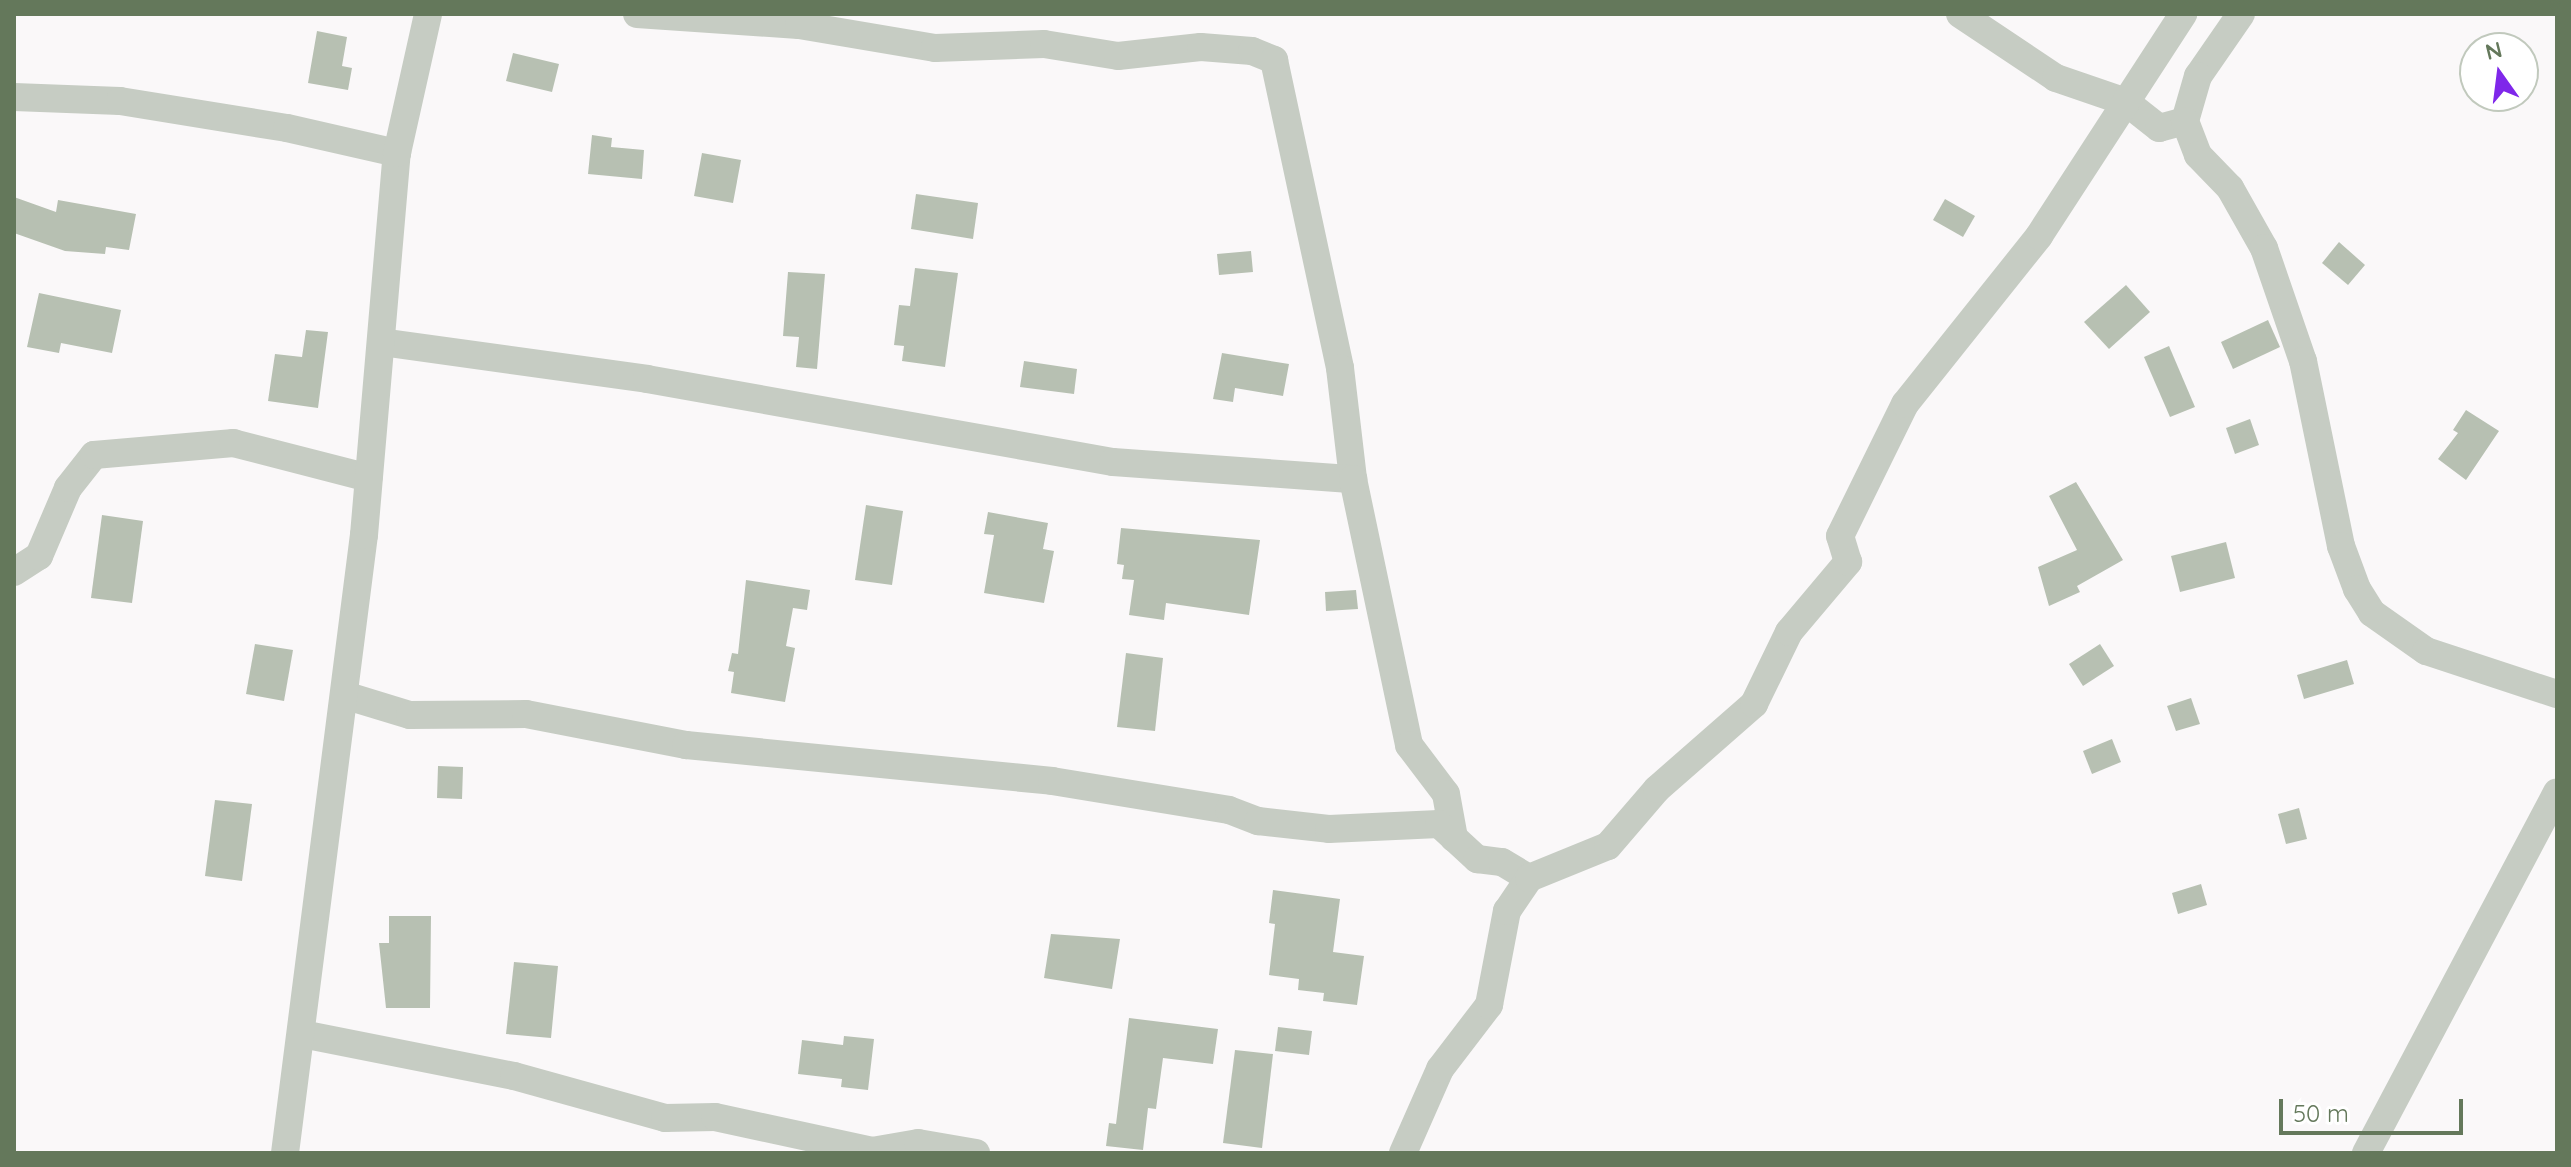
<!DOCTYPE html>
<style>
body{margin:0}
#map{position:relative;width:2571px;height:1167px;overflow:hidden;background:#faf8f9;font-family:Quicksand,sans-serif}
div>[style]{position:absolute}
.building>*{inset:0;background:#b7c0b2}
.minor>*{height:28px;margin:-14px;padding:0 14px;transform-origin:14px;border-radius:14px;background:#c6ccc3}
span{translate:-50% -50%;white-space:nowrap;text-align:center;line-height:1.15;-webkit-text-stroke:8px #fff;paint-order:stroke}
.frame{position:absolute;inset:0;border:16px solid #64785b;pointer-events:none}
.north{position:absolute;left:2459px;top:32px;width:80px;height:80px;box-sizing:border-box;background:#fff;border:2px solid #c1c9bd;border-radius:50%;rotate:346deg;font-size:22px;font-weight:700;line-height:32px;text-align:center;color:#64785b}
.north::after{content:'';display:block;margin:auto;width:28px;height:36px;background:#7f27ea;clip-path:polygon(50% 0,100% 100%,50% 72%,0 100%)}
.scale{position:absolute;left:2279px;top:1099px;width:184px;height:36px;box-sizing:border-box;border:4px solid #64785b;border-top:0;padding-left:10px;font-size:24px;line-height:28px;white-space:nowrap;color:#64785b;-webkit-text-stroke:6px #fff;paint-order:stroke}
</style>
<div id="map">
<div class="building">
<div style="clip-path:polygon(317px 31px,347px 37px,342px 66px,352px 68px,348px 90px,308px 83px)"></div>
<div style="clip-path:polygon(513px 53px,559px 64px,552px 92px,506px 81px)"></div>
<div style="clip-path:polygon(592px 135px,612px 138px,611px 147px,644px 150px,642px 179px,588px 174px)"></div>
<div style="clip-path:polygon(702px 153px,741px 160px,733px 203px,694px 196px)"></div>
<div style="clip-path:polygon(916px 194px,978px 203px,973px 239px,911px 229px)"></div>
<div style="clip-path:polygon(14px 197px,56px 212px,58px 200px,136px 214px,129px 250px,106px 247px,105px 254px,65px 251px,14px 233px)"></div>
<div style="clip-path:polygon(1945px 199px,1975px 216px,1963px 237px,1933px 220px)"></div>
<div style="clip-path:polygon(2339px 242px,2365px 265px,2348px 285px,2322px 263px)"></div>
<div style="clip-path:polygon(1251px 251px,1253px 272px,1219px 275px,1217px 254px)"></div>
<div style="clip-path:polygon(915px 268px,958px 273px,945px 367px,902px 361px,904px 346px,894px 345px,899px 305px,910px 306px)"></div>
<div style="clip-path:polygon(788px 272px,825px 274px,817px 369px,796px 367px,799px 337px,783px 336px)"></div>
<div style="clip-path:polygon(2126px 285px,2150px 312px,2109px 349px,2084px 322px)"></div>
<div style="clip-path:polygon(39px 293px,121px 310px,112px 353px,61px 343px,59px 353px,27px 347px)"></div>
<div style="clip-path:polygon(2268px 320px,2280px 347px,2233px 369px,2221px 342px)"></div>
<div style="clip-path:polygon(306px 330px,328px 332px,318px 408px,268px 401px,275px 354px,302px 357px)"></div>
<div style="clip-path:polygon(2169px 346px,2195px 407px,2170px 417px,2144px 357px)"></div>
<div style="clip-path:polygon(1222px 353px,1289px 364px,1283px 396px,1235px 388px,1233px 402px,1213px 399px)"></div>
<div style="clip-path:polygon(1024px 361px,1077px 369px,1074px 394px,1020px 387px)"></div>
<div style="clip-path:polygon(2466px 410px,2499px 431px,2466px 480px,2438px 459px,2458px 433px,2453px 430px)"></div>
<div style="clip-path:polygon(2250px 419px,2259px 445px,2235px 454px,2226px 428px)"></div>
<div style="clip-path:polygon(2076px 482px,2123px 560px,2077px 586px,2080px 592px,2049px 606px,2038px 567px,2077px 550px,2049px 496px)"></div>
<div style="clip-path:polygon(866px 505px,903px 511px,892px 585px,855px 580px)"></div>
<div style="clip-path:polygon(988px 512px,1048px 523px,1043px 549px,1054px 551px,1044px 603px,984px 593px,994px 535px,984px 534px)"></div>
<div style="clip-path:polygon(102px 515px,143px 521px,132px 603px,91px 598px)"></div>
<div style="clip-path:polygon(1121px 528px,1260px 540px,1249px 615px,1166px 603px,1164px 620px,1129px 615px,1134px 580px,1122px 579px,1124px 565px,1117px 564px)"></div>
<div style="clip-path:polygon(2226px 542px,2235px 578px,2180px 592px,2171px 556px)"></div>
<div style="clip-path:polygon(746px 580px,810px 590px,807px 610px,793px 608px,786px 646px,795px 648px,785px 702px,731px 693px,734px 672px,728px 671px,732px 653px,738px 654px)"></div>
<div style="clip-path:polygon(1356px 590px,1358px 609px,1326px 611px,1325px 592px)"></div>
<div style="clip-path:polygon(255px 644px,293px 650px,284px 701px,246px 694px)"></div>
<div style="clip-path:polygon(2100px 644px,2114px 666px,2083px 686px,2069px 664px)"></div>
<div style="clip-path:polygon(1126px 653px,1163px 658px,1155px 731px,1117px 727px)"></div>
<div style="clip-path:polygon(2347px 660px,2354px 684px,2304px 699px,2297px 675px)"></div>
<div style="clip-path:polygon(2191px 698px,2200px 724px,2176px 731px,2167px 706px)"></div>
<div style="clip-path:polygon(2112px 739px,2121px 762px,2092px 774px,2083px 751px)"></div>
<div style="clip-path:polygon(438px 766px,463px 767px,462px 799px,437px 798px)"></div>
<div style="clip-path:polygon(215px 800px,252px 804px,242px 881px,205px 876px)"></div>
<div style="clip-path:polygon(2299px 808px,2307px 839px,2286px 844px,2278px 814px)"></div>
<div style="clip-path:polygon(2201px 884px,2207px 905px,2178px 914px,2172px 893px)"></div>
<div style="clip-path:polygon(1273px 890px,1340px 899px,1333px 952px,1364px 956px,1357px 1005px,1323px 1001px,1324px 993px,1298px 990px,1299px 979px,1269px 975px,1275px 924px,1269px 923px)"></div>
<div style="clip-path:polygon(389px 916px,431px 916px,430px 1008px,386px 1008px,379px 943px,389px 943px)"></div>
<div style="clip-path:polygon(1051px 934px,1120px 939px,1112px 989px,1044px 978px)"></div>
<div style="clip-path:polygon(514px 962px,558px 966px,551px 1038px,506px 1034px)"></div>
<div style="clip-path:polygon(1129px 1018px,1218px 1029px,1213px 1064px,1163px 1058px,1156px 1109px,1148px 1108px,1143px 1150px,1106px 1146px,1109px 1123px,1116px 1124px)"></div>
<div style="clip-path:polygon(1278px 1027px,1312px 1031px,1309px 1055px,1275px 1051px)"></div>
<div style="clip-path:polygon(844px 1036px,874px 1039px,868px 1090px,841px 1087px,842px 1079px,798px 1074px,802px 1040px,843px 1045px)"></div>
<div style="clip-path:polygon(1235px 1050px,1273px 1054px,1262px 1148px,1223px 1143px)"></div>
</div>
<div class="minor">
<div style="left:637px;top:14px;width:162px;rotate:3.9deg"></div>
<div style="left:799px;top:25px;width:138px;rotate:9.6deg"></div>
<div style="left:935px;top:48px;width:109px;rotate:-2.1deg"></div>
<div style="left:1044px;top:44px;width:75px;rotate:9.2deg"></div>
<div style="left:1118px;top:56px;width:83px;rotate:-6.2deg"></div>
<div style="left:1201px;top:47px;width:51px;rotate:4.5deg"></div>
<div style="left:1252px;top:51px;width:24px;rotate:22deg"></div>
<div style="left:1274px;top:60px;width:315px;rotate:77.9deg"></div>
<div style="left:1340px;top:368px;width:112px;rotate:83.3deg"></div>
<div style="left:1960px;top:14px;width:115px;rotate:33.7deg"></div>
<div style="left:2056px;top:78px;width:74px;rotate:18.9deg"></div>
<div style="left:2126px;top:102px;width:42px;rotate:38.2deg"></div>
<div style="left:2159px;top:128px;width:27px;rotate:-15deg"></div>
<div style="left:2241px;top:14px;width:75px;rotate:124.7deg"></div>
<div style="left:2198px;top:76px;width:47px;rotate:106.1deg"></div>
<div style="left:2185px;top:121px;width:36px;rotate:69deg"></div>
<div style="left:2198px;top:155px;width:46px;rotate:45.9deg"></div>
<div style="left:2230px;top:188px;width:69px;rotate:60.5deg"></div>
<div style="left:2264px;top:248px;width:120px;rotate:71deg"></div>
<div style="left:2303px;top:361px;width:189px;rotate:78.4deg"></div>
<div style="left:2341px;top:546px;width:46px;rotate:69.6deg"></div>
<div style="left:2357px;top:589px;width:28px;rotate:58deg"></div>
<div style="left:2372px;top:613px;width:66px;rotate:35.1deg"></div>
<div style="left:2426px;top:651px;width:138px;rotate:18.2deg"></div>
<div style="left:14px;top:97px;width:106px;rotate:2.2deg"></div>
<div style="left:120px;top:101px;width:169px;rotate:9.2deg"></div>
<div style="left:287px;top:128px;width:113px;rotate:12.8deg"></div>
<div style="left:381px;top:342px;width:269px;rotate:7.9deg"></div>
<div style="left:647px;top:379px;width:473px;rotate:10.1deg"></div>
<div style="left:1113px;top:462px;width:241px;rotate:4.1deg"></div>
<div style="left:1353px;top:479px;width:272px;rotate:78.1deg"></div>
<div style="left:1409px;top:745px;width:61px;rotate:52.9deg"></div>
<div style="left:1446px;top:794px;width:45px;rotate:79.7deg"></div>
<div style="left:14px;top:572px;width:30px;rotate:-33deg"></div>
<div style="left:39px;top:556px;width:74px;rotate:-66.9deg"></div>
<div style="left:68px;top:488px;width:42px;rotate:-51.8deg"></div>
<div style="left:94px;top:455px;width:140px;rotate:-4.9deg"></div>
<div style="left:233px;top:443px;width:140px;rotate:14.4deg"></div>
<div style="left:344px;top:695px;width:69px;rotate:16.9deg"></div>
<div style="left:410px;top:715px;width:116px;rotate:-0.5deg"></div>
<div style="left:526px;top:714px;width:163px;rotate:11deg"></div>
<div style="left:686px;top:745px;width:368px;rotate:5.6deg"></div>
<div style="left:1052px;top:781px;width:179px;rotate:9.3deg"></div>
<div style="left:1229px;top:810px;width:31px;rotate:21deg"></div>
<div style="left:1258px;top:821px;width:71px;rotate:6.4deg"></div>
<div style="left:1329px;top:829px;width:110px;rotate:-2.6deg"></div>
<div style="left:1439px;top:824px;width:52px;rotate:42.6deg"></div>
<div style="left:1477px;top:859px;width:25px;rotate:7deg"></div>
<div style="left:1502px;top:862px;width:31px;rotate:31deg"></div>
<div style="left:302px;top:1034px;width:216px;rotate:11.2deg"></div>
<div style="left:514px;top:1076px;width:157px;rotate:15.5deg"></div>
<div style="left:665px;top:1118px;width:50px;rotate:-1.1deg"></div>
<div style="left:715px;top:1117px;width:161px;rotate:12.2deg"></div>
<div style="left:872px;top:1151px;width:47px;rotate:-9.9deg"></div>
<div style="left:918px;top:1143px;width:59px;rotate:9.8deg"></div>
<div style="left:285px;top:1153px;width:623px;rotate:-82.72deg"></div>
<div style="left:364px;top:535px;width:383px;rotate:-85.1deg"></div>
<div style="left:397px;top:153px;width:142px;rotate:-77.4deg"></div>
<div style="left:1403px;top:1153px;width:92px;rotate:-66.2deg"></div>
<div style="left:1440px;top:1069px;width:81px;rotate:-52.6deg"></div>
<div style="left:1489px;top:1005px;width:96px;rotate:-79.2deg"></div>
<div style="left:1507px;top:911px;width:40px;rotate:-56deg"></div>
<div style="left:1529px;top:878px;width:85px;rotate:-22.1deg"></div>
<div style="left:1608px;top:846px;width:75px;rotate:-49.3deg"></div>
<div style="left:1657px;top:789px;width:129px;rotate:-41.2deg"></div>
<div style="left:1754px;top:704px;width:80px;rotate:-64.1deg"></div>
<div style="left:1789px;top:632px;width:92px;rotate:-49.9deg"></div>
<div style="left:1848px;top:562px;width:27px;rotate:-107deg"></div>
<div style="left:1840px;top:536px;width:147px;rotate:-63.8deg"></div>
<div style="left:1905px;top:404px;width:215px;rotate:-51.4deg"></div>
<div style="left:2039px;top:236px;width:265px;rotate:-57deg"></div>
<div style="left:2366px;top:1153px;width:408px;rotate:-62.1deg"></div>
</div>
<div class="frame"></div>
<div class="north">N</div>
<div class="scale">50 m</div>
</div>
